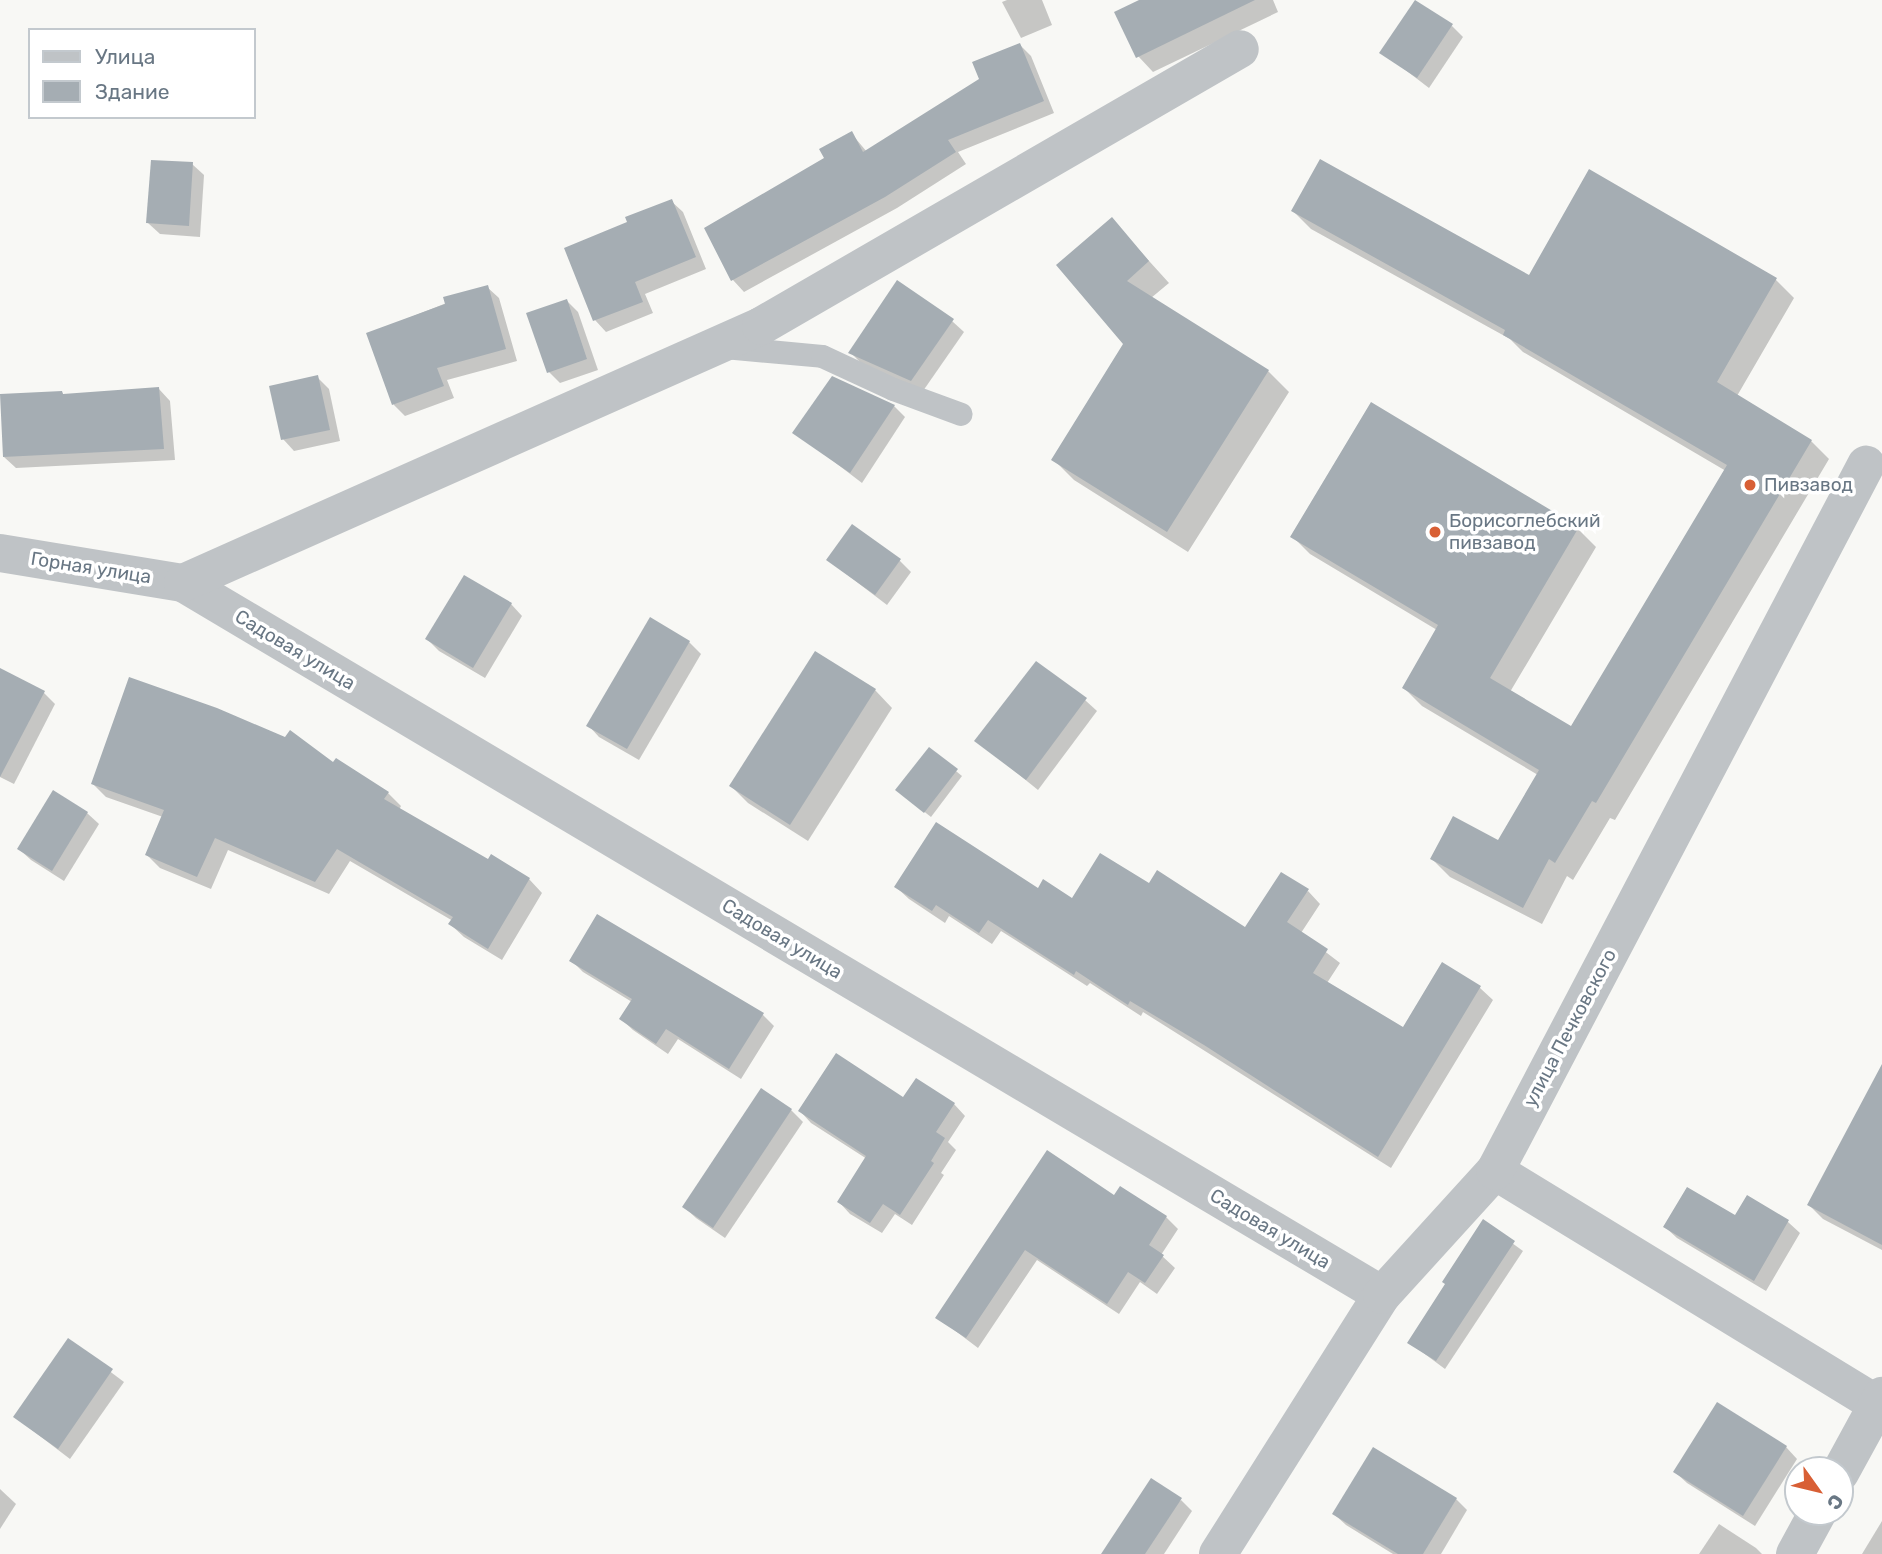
<!DOCTYPE html>
<meta charset="utf-8">
<style>
body{margin:0}
#map{position:relative;width:1882px;height:1554px;overflow:hidden;background:#f8f8f5;font-family:Rubik,sans-serif}
div>[style]{position:absolute}
.shadow>*{inset:0;background:#0003}
.building>*{inset:0;background:#a5adb3}
.service>*{height:23px;margin:-11.5px;padding:0 11.5px;transform-origin:11.5px;border-radius:11.5px;background:#bfc3c6}
.minor>*{height:38px;margin:-19px;padding:0 19px;transform-origin:19px;border-radius:19px;background:#bfc3c6}
.dots>*{width:19px;height:19px;translate:-50% -50%;box-sizing:border-box;border:4px solid #fff;border-radius:50%}
span{translate:-50% -50%;white-space:nowrap;text-align:center;line-height:1.15;-webkit-text-stroke:7px #fff;paint-order:stroke}
.poi-label{font-size:19px;color:#697784}
.left{translate:0 -50%;text-align:left}
.street-label{font-size:19px;color:#697784}
.legend{position:absolute;left:28px;top:28px;width:228px;height:91px;box-sizing:border-box;background:#fff;border:2px solid #c3c9ce;margin:0;padding:9px 12px;list-style:none;font-size:21px;color:#697784}
.legend li{display:flex;align-items:center;gap:14px;height:35px}
.legend b{width:35px;border:2px solid #c3c9ce}
.north{position:absolute;left:1784px;top:1456px;width:70px;height:70px;box-sizing:border-box;background:#fff;border:2px solid #c3c9ce;border-radius:50%;rotate:124deg;font-size:19px;font-weight:700;line-height:28px;text-align:center;color:#697784}
.north::after{content:'';display:block;margin:auto;width:24px;height:32px;background:#d85f35;clip-path:polygon(50% 0,100% 100%,50% 72%,0 100%)}
</style>
<div id="map">
<div class="shadow">
<div style="clip-path:polygon(1007px 0,1042px 0,1052px 25px,1021px 38px,1002px 2px)"></div>
<div style="clip-path:polygon(1143px 0,1273px 0,1278px 12px,1153px 72px,1138px 56px)"></div>
<div style="clip-path:polygon(1452px 26px,1463px 37px,1429px 88px,1382px 52px)"></div>
<div style="clip-path:polygon(1020px 45px,1031px 56px,1054px 113px,958px 152px,966px 164px,897px 208px,744px 292px,733px 280px,706px 229px,826px 159px,851px 133px,867px 152px,981px 79px)"></div>
<div style="clip-path:polygon(192px 164px,204px 175px,200px 237px,160px 234px,148px 223px)"></div>
<div style="clip-path:polygon(671px 201px,683px 212px,706px 269px,645px 294px,653px 313px,606px 332px,595px 320px,566px 249px,630px 223px)"></div>
<div style="clip-path:polygon(1293px 211px,1529px 277px,1776px 280px,1794px 298px,1737px 396px,1811px 441px,1829px 459px,1615px 820px,1610px 818px,1573px 880px,1567px 876px,1542px 924px,1450px 877px,1432px 859px,1498px 842px,1538px 775px,1422px 706px,1404px 688px,1437px 630px,1310px 554px,1292px 536px,1372px 405px,1578px 529px,1596px 547px,1510px 692px,1571px 728px,1726px 471px,1523px 352px,1510px 339px,1311px 229px)"></div>
<div style="clip-path:polygon(1112px 220px,1169px 283px,1151px 298px,1268px 371px,1289px 392px,1188px 552px,1074px 480px,1053px 459px,1125px 344px)"></div>
<div style="clip-path:polygon(487px 287px,499px 298px,517px 361px,447px 380px,454px 398px,405px 416px,394px 405px,368px 334px)"></div>
<div style="clip-path:polygon(567px 301px,578px 312px,598px 370px,560px 383px,549px 372px)"></div>
<div style="clip-path:polygon(952px 321px,964px 332px,923px 391px,862px 364px,851px 353px)"></div>
<div style="clip-path:polygon(317px 377px,329px 389px,340px 441px,294px 451px,283px 439px)"></div>
<div style="clip-path:polygon(159px 389px,170px 401px,175px 460px,16px 468px,4px 457px,62px 393px,65px 396px)"></div>
<div style="clip-path:polygon(894px 406px,905px 417px,862px 483px,795px 432px)"></div>
<div style="clip-path:polygon(828px 560px,899px 560px,911px 572px,887px 605px)"></div>
<div style="clip-path:polygon(511px 604px,522px 616px,485px 678px,439px 651px,427px 639px)"></div>
<div style="clip-path:polygon(689px 642px,701px 654px,639px 760px,599px 737px,588px 725px)"></div>
<div style="clip-path:polygon(0 675px,44px 693px,55px 704px,14px 784px,0 777px)"></div>
<div style="clip-path:polygon(875px 690px,892px 708px,808px 841px,748px 803px,731px 786px)"></div>
<div style="clip-path:polygon(1085px 700px,1097px 711px,1038px 790px,977px 741px)"></div>
<div style="clip-path:polygon(929px 749px,962px 776px,931px 817px,903px 795px)"></div>
<div style="clip-path:polygon(334px 764px,388px 793px,401px 806px,399px 810px,489px 861px,492px 857px,529px 879px,542px 893px,502px 960px,464px 937px,450px 924px,453px 921px,350px 861px,329px 894px,228px 850px,211px 889px,160px 868px,147px 855px,163px 817px,106px 797px,93px 784px)"></div>
<div style="clip-path:polygon(87px 813px,99px 824px,64px 881px,31px 860px,19px 849px)"></div>
<div style="clip-path:polygon(1149px 886px,1246px 930px,1308px 891px,1320px 904px,1301px 933px,1340px 963px,1327px 983px,1403px 1029px,1443px 964px,1480px 988px,1493px 1000px,1391px 1168px,1143px 1012px,1141px 1016px,1090px 983px,1087px 986px,1001px 931px,992px 944px,949px 916px,945px 923px,909px 899px,896px 887px,1038px 890px,1072px 900px)"></div>
<div style="clip-path:polygon(571px 960px,763px 1015px,774px 1026px,741px 1079px,678px 1039px,668px 1054px,633px 1030px,621px 1019px,632px 1002px,583px 972px)"></div>
<div style="clip-path:polygon(1882px 1072px,1882px 1250px,1823px 1219px,1809px 1205px)"></div>
<div style="clip-path:polygon(904px 1099px,954px 1104px,965px 1116px,948px 1142px,956px 1150px,941px 1173px,944px 1175px,912px 1225px,895px 1214px,882px 1233px,850px 1214px,839px 1202px,867px 1159px,811px 1123px,800px 1111px)"></div>
<div style="clip-path:polygon(791px 1110px,803px 1122px,725px 1238px,696px 1218px,684px 1207px)"></div>
<div style="clip-path:polygon(1048px 1152px,1115px 1198px,1166px 1217px,1178px 1229px,1161px 1255px,1175px 1268px,1157px 1294px,1140px 1282px,1119px 1314px,1037px 1260px,978px 1348px,937px 1317px)"></div>
<div style="clip-path:polygon(1748px 1197px,1788px 1222px,1800px 1233px,1766px 1291px,1677px 1238px,1665px 1227px,1736px 1218px)"></div>
<div style="clip-path:polygon(1483px 1222px,1523px 1251px,1445px 1369px,1410px 1343px)"></div>
<div style="clip-path:polygon(68px 1340px,124px 1382px,70px 1459px,15px 1417px)"></div>
<div style="clip-path:polygon(1786px 1447px,1797px 1459px,1755px 1526px,1687px 1483px,1675px 1472px)"></div>
<div style="clip-path:polygon(0 1489px,16px 1504px,0 1529px)"></div>
<div style="clip-path:polygon(1456px 1499px,1467px 1510px,1441px 1554px,1393px 1554px,1346px 1525px,1334px 1514px)"></div>
<div style="clip-path:polygon(1181px 1500px,1192px 1511px,1164px 1554px,1103px 1554px)"></div>
<div style="clip-path:polygon(1882px 1521px,1882px 1554px,1862px 1554px)"></div>
<div style="clip-path:polygon(1719px 1524px,1756px 1548px,1762px 1554px,1699px 1554px)"></div>
</div>
<div class="building">
<div style="clip-path:polygon(1139px 0,1255px 0,1136px 58px,1114px 12px)"></div>
<div style="clip-path:polygon(1415px 0,1453px 24px,1417px 78px,1379px 53px)"></div>
<div style="clip-path:polygon(1020px 43px,1044px 101px,948px 140px,956px 152px,885px 197px,731px 281px,704px 228px,824px 158px,819px 149px,852px 131px,863px 152px,979px 79px,972px 62px)"></div>
<div style="clip-path:polygon(1320px 159px,1529px 275px,1589px 169px,1777px 278px,1717px 382px,1812px 440px,1596px 803px,1592px 801px,1555px 863px,1549px 859px,1523px 908px,1430px 859px,1453px 816px,1498px 840px,1539px 770px,1402px 688px,1438px 625px,1290px 537px,1371px 402px,1579px 527px,1490px 678px,1571px 726px,1727px 465px,1503px 335px,1505px 330px,1291px 211px)"></div>
<div style="clip-path:polygon(151px 160px,193px 162px,189px 226px,146px 223px)"></div>
<div style="clip-path:polygon(672px 199px,696px 257px,635px 282px,643px 302px,593px 321px,564px 248px,627px 222px,625px 217px)"></div>
<div style="clip-path:polygon(1112px 217px,1149px 261px,1127px 281px,1269px 370px,1167px 532px,1051px 460px,1123px 344px,1056px 265px)"></div>
<div style="clip-path:polygon(897px 280px,954px 319px,911px 381px,848px 353px)"></div>
<div style="clip-path:polygon(488px 285px,506px 349px,437px 368px,444px 386px,392px 405px,366px 333px,445px 304px,443px 297px)"></div>
<div style="clip-path:polygon(567px 299px,587px 359px,547px 373px,526px 313px)"></div>
<div style="clip-path:polygon(318px 375px,330px 430px,281px 440px,269px 386px)"></div>
<div style="clip-path:polygon(832px 376px,895px 405px,850px 473px,792px 433px)"></div>
<div style="clip-path:polygon(159px 387px,164px 449px,3px 457px,0 394px,62px 391px,63px 394px)"></div>
<div style="clip-path:polygon(852px 524px,901px 559px,875px 595px,826px 560px)"></div>
<div style="clip-path:polygon(464px 575px,512px 603px,473px 668px,425px 639px)"></div>
<div style="clip-path:polygon(650px 617px,690px 641px,627px 749px,586px 726px)"></div>
<div style="clip-path:polygon(815px 651px,876px 689px,790px 825px,729px 786px)"></div>
<div style="clip-path:polygon(1036px 661px,1087px 698px,1026px 780px,974px 741px)"></div>
<div style="clip-path:polygon(0 668px,45px 691px,0 777px)"></div>
<div style="clip-path:polygon(129px 677px,217px 708px,285px 737px,290px 730px,333px 762px,336px 758px,389px 792px,384px 799px,488px 859px,491px 854px,530px 878px,488px 949px,448px 924px,453px 917px,337px 849px,315px 882px,215px 838px,197px 877px,145px 855px,164px 810px,91px 784px)"></div>
<div style="clip-path:polygon(929px 747px,958px 769px,924px 813px,895px 790px)"></div>
<div style="clip-path:polygon(53px 790px,88px 812px,52px 871px,17px 849px)"></div>
<div style="clip-path:polygon(936px 822px,1038px 888px,1043px 879px,1072px 898px,1100px 853px,1149px 883px,1157px 870px,1245px 927px,1281px 872px,1309px 889px,1287px 922px,1328px 949px,1313px 973px,1403px 1027px,1442px 962px,1481px 986px,1378px 1157px,1204px 1045px,1130px 1001px,1128px 1005px,1076px 971px,1074px 975px,988px 920px,979px 933px,936px 905px,932px 911px,894px 887px)"></div>
<div style="clip-path:polygon(597px 914px,764px 1013px,729px 1069px,666px 1029px,656px 1044px,619px 1019px,632px 999px,569px 961px)"></div>
<div style="clip-path:polygon(836px 1053px,903px 1097px,916px 1078px,955px 1103px,936px 1132px,945px 1138px,931px 1161px,934px 1163px,900px 1215px,883px 1204px,870px 1223px,837px 1202px,866px 1156px,798px 1111px)"></div>
<div style="clip-path:polygon(1882px 1064px,1882px 1245px,1807px 1205px)"></div>
<div style="clip-path:polygon(761px 1088px,792px 1109px,713px 1228px,682px 1207px)"></div>
<div style="clip-path:polygon(1047px 1150px,1114px 1195px,1120px 1186px,1167px 1216px,1149px 1245px,1164px 1255px,1145px 1283px,1128px 1272px,1107px 1304px,1025px 1250px,966px 1338px,935px 1318px)"></div>
<div style="clip-path:polygon(1687px 1187px,1735px 1215px,1747px 1195px,1789px 1220px,1754px 1281px,1663px 1227px)"></div>
<div style="clip-path:polygon(1483px 1219px,1515px 1241px,1436px 1361px,1407px 1343px,1445px 1284px,1442px 1282px)"></div>
<div style="clip-path:polygon(68px 1338px,113px 1369px,58px 1449px,13px 1417px)"></div>
<div style="clip-path:polygon(1717px 1402px,1787px 1446px,1743px 1516px,1673px 1472px)"></div>
<div style="clip-path:polygon(1373px 1447px,1457px 1498px,1423px 1554px,1398px 1554px,1332px 1514px)"></div>
<div style="clip-path:polygon(1151px 1478px,1182px 1498px,1145px 1554px,1101px 1554px)"></div>
</div>
<div class="service">
<div style="left:724px;top:347px;width:98px;rotate:5.2deg"></div>
<div style="left:822px;top:356px;width:78px;rotate:24.9deg"></div>
<div style="left:893px;top:389px;width:72px;rotate:20.2deg"></div>
</div>
<div class="minor">
<div style="left:0;top:553px;width:185px;rotate:9.3deg"></div>
<div style="left:183px;top:583px;width:1394px;rotate:30.7deg"></div>
<div style="left:183px;top:583px;width:633px;rotate:-23.97deg"></div>
<div style="left:761px;top:326px;width:553px;rotate:-30.04deg"></div>
<div style="left:1495px;top:1171px;width:449px;rotate:31.4deg"></div>
<div style="left:1840px;top:1473px;width:88px;rotate:-61.4deg"></div>
<div style="left:1218px;top:1554px;width:307px;rotate:-57.7deg"></div>
<div style="left:1382px;top:1295px;width:168px;rotate:-47.7deg"></div>
<div style="left:1495px;top:1171px;width:798px;rotate:-62.28deg"></div>
<div style="left:1795px;top:1554px;width:48px;rotate:-61.3deg"></div>
</div>
<div class="dots">
<div style="left:1750px;top:485px;background:#d85f35"></div>
<div style="left:1435px;top:532px;background:#d85f35"></div>
</div>
<div class="poi-label">
<span class="left" style="left:1764px;top:485px">Пивзавод</span>
<span class="left" style="left:1449px;top:532px">Борисоглебский<br>пивзавод</span>
</div>
<div class="street-label">
<span style="left:91px;top:568px;rotate:9deg">Горная улица</span>
<span style="left:295px;top:650px;rotate:31deg">Садовая улица</span>
<span style="left:782px;top:939px;rotate:31deg">Садовая улица</span>
<span style="left:1570px;top:1028px;rotate:-62deg">улица Печковского</span>
<span style="left:1270px;top:1229px;rotate:31deg">Садовая улица</span>
</div>
<ul class="legend">
<li><b style="height:9px;background:#bfc3c6"></b>Улица</li>
<li><b style="height:19px;background:#a5adb3"></b>Здание</li>
</ul>
<div class="north">С</div>
</div>
